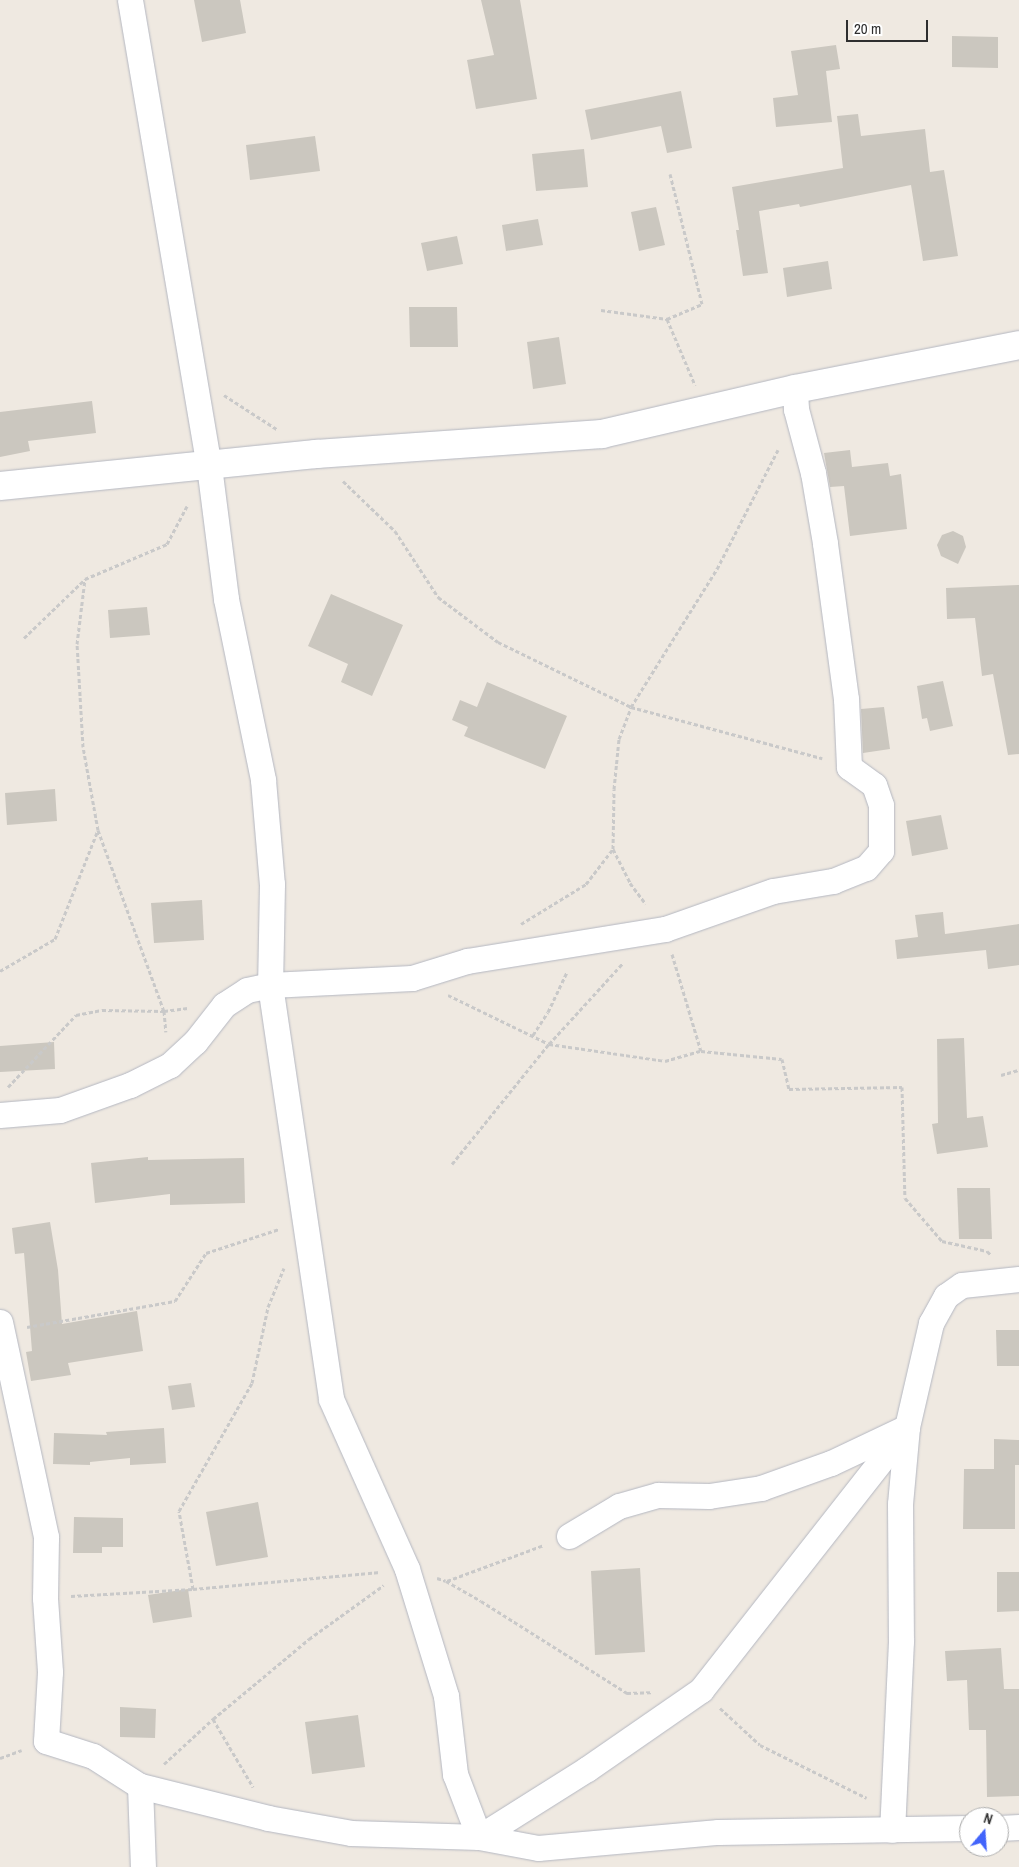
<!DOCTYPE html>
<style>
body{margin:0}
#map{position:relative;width:1019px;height:1867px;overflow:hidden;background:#efe9e1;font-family:"Archivo Narrow",sans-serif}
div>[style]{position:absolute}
.building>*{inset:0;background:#cbc7bf}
.path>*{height:3px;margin-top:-1.5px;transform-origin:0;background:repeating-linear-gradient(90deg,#c9c9c9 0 4px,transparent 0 6.5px)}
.roads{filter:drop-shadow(0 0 1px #b4b7c1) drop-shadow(0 0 1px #b4b7c1)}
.minor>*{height:25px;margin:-12.5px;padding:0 12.5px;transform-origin:12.5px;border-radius:12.5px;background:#fff}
.tertiary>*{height:28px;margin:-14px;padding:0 14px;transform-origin:14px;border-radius:14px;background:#fff}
span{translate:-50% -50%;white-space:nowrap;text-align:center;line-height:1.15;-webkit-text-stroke:5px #fff;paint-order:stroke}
.north{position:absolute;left:959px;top:1807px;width:50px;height:50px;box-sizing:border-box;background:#fff;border:1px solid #ababab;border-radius:50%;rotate:18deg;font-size:14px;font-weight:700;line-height:20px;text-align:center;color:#2e2e2e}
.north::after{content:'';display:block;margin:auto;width:18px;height:22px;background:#4264fb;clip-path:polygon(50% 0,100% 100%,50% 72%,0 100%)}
.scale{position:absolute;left:846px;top:20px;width:82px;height:22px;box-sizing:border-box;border:2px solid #2e2e2e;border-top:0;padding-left:6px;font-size:15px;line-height:18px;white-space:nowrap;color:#2e2e2e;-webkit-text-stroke:4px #fff;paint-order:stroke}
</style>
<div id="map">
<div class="building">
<div style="clip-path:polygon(194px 0,240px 0,246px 33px,202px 42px)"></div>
<div style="clip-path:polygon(481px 0,520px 0,537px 99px,476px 109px,467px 60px,494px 55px)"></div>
<div style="clip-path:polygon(952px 36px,998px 37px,998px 68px,952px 67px)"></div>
<div style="clip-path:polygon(836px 45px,840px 69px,826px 71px,832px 122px,776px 127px,773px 98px,798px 95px,791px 51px)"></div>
<div style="clip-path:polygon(681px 91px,692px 148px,667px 153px,661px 126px,591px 140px,585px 110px)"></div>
<div style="clip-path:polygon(858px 114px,861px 136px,925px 129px,930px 172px,944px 170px,958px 256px,923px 261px,911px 185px,800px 207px,799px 204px,759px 211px,768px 273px,743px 276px,736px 230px,739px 230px,732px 187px,843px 168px,837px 116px)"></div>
<div style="clip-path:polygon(315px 136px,320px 171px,250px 180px,246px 145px)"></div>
<div style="clip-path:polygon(584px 149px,588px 187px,536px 191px,532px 154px)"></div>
<div style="clip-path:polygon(656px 207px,665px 245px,639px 251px,631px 212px)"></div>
<div style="clip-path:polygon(538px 219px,543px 245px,506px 251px,502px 225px)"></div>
<div style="clip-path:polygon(457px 236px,463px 264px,427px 271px,421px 243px)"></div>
<div style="clip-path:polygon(828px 261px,832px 289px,787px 297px,783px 268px)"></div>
<div style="clip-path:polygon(409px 307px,457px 307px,458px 347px,410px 347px)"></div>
<div style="clip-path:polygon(559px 337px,566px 384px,533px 389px,527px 342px)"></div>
<div style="clip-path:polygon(92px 401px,96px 433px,28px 441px,30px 451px,0 457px,0 412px)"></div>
<div style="clip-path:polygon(850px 450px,852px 467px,888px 463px,890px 476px,901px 474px,907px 529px,850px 536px,844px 486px,830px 487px,824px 453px)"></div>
<div style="clip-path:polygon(953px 531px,963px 536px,966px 547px,958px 564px,941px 556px,937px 545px,942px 535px)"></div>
<div style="clip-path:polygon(1019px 585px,1019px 754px,1008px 755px,993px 674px,982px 676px,975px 618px,947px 619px,946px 588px)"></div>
<div style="clip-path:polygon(331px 594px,403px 625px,372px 696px,341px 682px,348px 664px,308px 646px)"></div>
<div style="clip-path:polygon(147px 607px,150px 635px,110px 638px,108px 610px)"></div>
<div style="clip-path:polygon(943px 681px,953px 726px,930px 731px,927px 718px,922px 719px,917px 686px)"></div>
<div style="clip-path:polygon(487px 682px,567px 716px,545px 769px,464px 736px,468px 727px,452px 720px,460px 700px,477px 707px)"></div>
<div style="clip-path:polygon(884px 707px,890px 749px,863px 753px,861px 709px)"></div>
<div style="clip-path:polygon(55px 789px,57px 821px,7px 825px,5px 793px)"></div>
<div style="clip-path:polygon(941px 815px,948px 849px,912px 856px,906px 821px)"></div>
<div style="clip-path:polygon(202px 900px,204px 940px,154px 943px,151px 903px)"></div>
<div style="clip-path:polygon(943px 912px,945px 934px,1019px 924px,1019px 965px,988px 969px,986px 950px,897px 959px,895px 940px,918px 937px,915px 915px)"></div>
<div style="clip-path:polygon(964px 1038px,967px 1118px,983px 1116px,988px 1147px,937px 1154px,932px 1124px,938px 1123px,937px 1039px)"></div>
<div style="clip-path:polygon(54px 1042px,55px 1069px,0 1072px,0 1046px)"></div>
<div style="clip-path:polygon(148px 1157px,148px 1160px,244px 1158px,245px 1203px,170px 1205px,170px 1194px,95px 1203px,91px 1163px)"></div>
<div style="clip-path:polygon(957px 1188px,990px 1188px,992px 1239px,959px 1239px)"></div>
<div style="clip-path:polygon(50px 1222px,58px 1270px,62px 1324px,137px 1311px,143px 1351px,68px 1363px,71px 1375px,31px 1381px,26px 1352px,32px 1351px,24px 1253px,15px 1254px,12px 1228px)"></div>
<div style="clip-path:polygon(996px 1330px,1019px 1330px,1019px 1366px,997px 1366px)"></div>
<div style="clip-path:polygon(191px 1383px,195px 1407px,172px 1410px,168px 1386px)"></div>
<div style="clip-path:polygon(164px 1428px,166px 1463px,130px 1465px,130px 1458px,90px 1462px,90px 1465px,53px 1464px,54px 1433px,107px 1435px,106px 1432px)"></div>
<div style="clip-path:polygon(994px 1439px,1019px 1440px,1019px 1465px,1015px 1465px,1015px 1529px,963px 1529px,964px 1469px,994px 1469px)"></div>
<div style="clip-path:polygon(258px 1502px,268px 1557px,216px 1566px,206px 1512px)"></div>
<div style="clip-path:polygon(74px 1517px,123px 1518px,123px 1547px,102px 1547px,102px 1553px,73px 1553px)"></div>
<div style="clip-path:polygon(640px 1568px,645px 1652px,595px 1655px,591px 1571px)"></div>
<div style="clip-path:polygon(997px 1572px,1019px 1572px,1019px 1611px,997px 1612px)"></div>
<div style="clip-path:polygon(188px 1589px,192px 1617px,153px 1623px,148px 1595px)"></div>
<div style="clip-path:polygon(1001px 1648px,1004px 1689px,1019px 1689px,1019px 1796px,987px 1797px,986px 1730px,969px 1730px,967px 1680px,947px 1681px,945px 1651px)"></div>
<div style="clip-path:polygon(120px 1707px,156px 1709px,155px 1738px,120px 1737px)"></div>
<div style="clip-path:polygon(358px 1715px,365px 1767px,312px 1774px,305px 1722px)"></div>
</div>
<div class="path">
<div style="left:601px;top:310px;width:67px;rotate:7.8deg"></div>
<div style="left:667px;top:319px;width:72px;rotate:67deg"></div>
<div style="left:667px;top:319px;width:38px;rotate:-23deg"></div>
<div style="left:702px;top:304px;width:134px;rotate:-103.8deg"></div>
<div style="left:224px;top:395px;width:64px;rotate:32.9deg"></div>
<div style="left:343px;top:481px;width:72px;rotate:43.9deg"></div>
<div style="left:395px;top:531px;width:79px;rotate:56.9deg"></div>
<div style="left:438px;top:597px;width:75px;rotate:36.9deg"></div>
<div style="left:498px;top:642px;width:148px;rotate:26deg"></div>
<div style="left:631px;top:707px;width:198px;rotate:15deg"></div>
<div style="left:24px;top:638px;width:85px;rotate:-44deg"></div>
<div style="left:85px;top:579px;width:89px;rotate:-23.1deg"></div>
<div style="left:167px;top:544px;width:43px;rotate:-62.2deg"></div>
<div style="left:98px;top:830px;width:193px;rotate:70deg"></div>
<div style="left:164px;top:1011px;width:21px;rotate:85deg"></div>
<div style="left:613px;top:849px;width:38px;rotate:63deg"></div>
<div style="left:630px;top:883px;width:26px;rotate:53deg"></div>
<div style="left:521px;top:924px;width:76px;rotate:-31.6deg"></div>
<div style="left:586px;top:884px;width:44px;rotate:-52.4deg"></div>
<div style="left:613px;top:849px;width:60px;rotate:-89deg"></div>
<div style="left:614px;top:789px;width:50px;rotate:-84.3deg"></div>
<div style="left:619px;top:739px;width:34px;rotate:-69deg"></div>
<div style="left:631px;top:707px;width:163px;rotate:-58.1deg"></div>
<div style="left:717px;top:569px;width:134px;rotate:-62.9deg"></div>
<div style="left:672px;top:954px;width:101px;rotate:73.4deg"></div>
<div style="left:0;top:971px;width:64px;rotate:-30.2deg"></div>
<div style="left:55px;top:939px;width:117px;rotate:-68.5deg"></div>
<div style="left:98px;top:830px;width:84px;rotate:-100.2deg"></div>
<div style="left:83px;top:747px;width:103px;rotate:-93.3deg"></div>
<div style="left:77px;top:644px;width:65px;rotate:-83deg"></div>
<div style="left:448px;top:995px;width:112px;rotate:25.9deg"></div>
<div style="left:549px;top:1044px;width:117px;rotate:8.3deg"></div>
<div style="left:665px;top:1061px;width:37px;rotate:-16deg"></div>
<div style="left:701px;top:1051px;width:81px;rotate:5.6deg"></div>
<div style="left:782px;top:1059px;width:31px;rotate:77deg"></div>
<div style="left:789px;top:1089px;width:113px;rotate:-1deg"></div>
<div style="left:902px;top:1087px;width:111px;rotate:88.5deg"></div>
<div style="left:905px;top:1198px;width:57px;rotate:49.3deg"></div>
<div style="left:942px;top:1241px;width:46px;rotate:12.5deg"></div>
<div style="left:987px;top:1251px;width:6px;rotate:45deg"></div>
<div style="left:533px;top:1035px;width:27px;rotate:-57deg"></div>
<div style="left:548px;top:1012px;width:44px;rotate:-64.6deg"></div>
<div style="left:1001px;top:1075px;width:19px;rotate:-16deg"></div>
<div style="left:8px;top:1087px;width:99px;rotate:-46.6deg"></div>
<div style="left:76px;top:1015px;width:26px;rotate:-11deg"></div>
<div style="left:102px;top:1010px;width:62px;rotate:0.9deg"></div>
<div style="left:164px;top:1011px;width:24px;rotate:-7deg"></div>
<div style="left:452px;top:1164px;width:154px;rotate:-51.1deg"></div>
<div style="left:549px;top:1044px;width:110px;rotate:-47.6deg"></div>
<div style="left:27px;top:1327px;width:150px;rotate:-10deg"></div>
<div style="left:175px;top:1301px;width:57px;rotate:-57.1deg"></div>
<div style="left:206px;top:1253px;width:77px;rotate:-18.2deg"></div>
<div style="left:437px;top:1578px;width:9px;rotate:18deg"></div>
<div style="left:446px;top:1581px;width:40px;rotate:29.7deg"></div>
<div style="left:481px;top:1601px;width:173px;rotate:32.2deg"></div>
<div style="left:627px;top:1693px;width:24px;rotate:-2deg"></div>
<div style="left:447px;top:1581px;width:103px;rotate:-20.4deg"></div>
<div style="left:193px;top:1589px;width:188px;rotate:-5.2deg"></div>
<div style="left:71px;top:1596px;width:122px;rotate:-3.3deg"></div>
<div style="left:193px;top:1589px;width:79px;rotate:-100.2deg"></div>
<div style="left:179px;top:1511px;width:147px;rotate:-60.3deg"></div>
<div style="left:252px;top:1383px;width:78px;rotate:-78.1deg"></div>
<div style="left:268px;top:1307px;width:42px;rotate:-67.7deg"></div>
<div style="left:720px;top:1708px;width:54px;rotate:42.8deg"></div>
<div style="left:760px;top:1745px;width:119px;rotate:26.4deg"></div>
<div style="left:213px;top:1719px;width:79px;rotate:59.5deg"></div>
<div style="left:0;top:1758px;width:23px;rotate:-20deg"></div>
<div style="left:164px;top:1764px;width:67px;rotate:-42.6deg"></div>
<div style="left:213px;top:1719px;width:125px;rotate:-39.8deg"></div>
<div style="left:309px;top:1639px;width:92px;rotate:-35.8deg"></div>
</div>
<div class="roads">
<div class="minor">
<div style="left:130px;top:0;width:473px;rotate:80.4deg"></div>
<div style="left:209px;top:466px;width:134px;rotate:82.7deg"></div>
<div style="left:226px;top:599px;width:185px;rotate:78.4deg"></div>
<div style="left:263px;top:780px;width:104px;rotate:85.1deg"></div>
<div style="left:272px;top:884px;width:101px;rotate:91.1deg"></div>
<div style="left:270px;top:985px;width:418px;rotate:81.6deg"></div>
<div style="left:331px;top:1399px;width:186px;rotate:65.9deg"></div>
<div style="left:407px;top:1569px;width:133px;rotate:72.9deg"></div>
<div style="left:446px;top:1696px;width:79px;rotate:83.4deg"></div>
<div style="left:455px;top:1774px;width:67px;rotate:69.1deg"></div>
<div style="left:479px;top:1837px;width:60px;rotate:10.6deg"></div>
<div style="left:538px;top:1848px;width:181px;rotate:-5.1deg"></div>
<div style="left:718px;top:1832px;width:251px;rotate:-0.9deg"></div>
<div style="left:0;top:1115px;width:60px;rotate:-4.8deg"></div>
<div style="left:60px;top:1110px;width:74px;rotate:-19.7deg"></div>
<div style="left:130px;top:1085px;width:45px;rotate:-26.6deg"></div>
<div style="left:170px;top:1065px;width:34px;rotate:-43deg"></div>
<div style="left:195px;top:1042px;width:47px;rotate:-51.9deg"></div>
<div style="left:224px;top:1005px;width:27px;rotate:-33deg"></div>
<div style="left:247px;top:990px;width:24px;rotate:-12deg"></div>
<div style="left:270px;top:985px;width:142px;rotate:-2.8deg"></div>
<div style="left:412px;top:978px;width:58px;rotate:-17.2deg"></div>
<div style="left:467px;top:961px;width:201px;rotate:-9.2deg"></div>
<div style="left:665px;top:929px;width:114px;rotate:-19.4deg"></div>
<div style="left:773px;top:891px;width:61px;rotate:-9.5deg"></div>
<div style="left:833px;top:881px;width:35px;rotate:-22deg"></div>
<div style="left:866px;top:868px;width:23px;rotate:-49deg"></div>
<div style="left:881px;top:851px;width:46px;rotate:-90deg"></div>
<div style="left:881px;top:805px;width:21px;rotate:-109deg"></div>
<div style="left:874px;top:785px;width:31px;rotate:-144deg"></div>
<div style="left:849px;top:767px;width:68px;rotate:-92.5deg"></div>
<div style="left:846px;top:699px;width:157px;rotate:-97.7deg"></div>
<div style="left:825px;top:543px;width:71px;rotate:-99.7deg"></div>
<div style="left:813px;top:473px;width:66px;rotate:-104.9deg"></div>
<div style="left:796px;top:409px;width:20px;rotate:-93deg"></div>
<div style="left:0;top:1322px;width:220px;rotate:77.9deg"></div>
<div style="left:46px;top:1537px;width:61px;rotate:90.9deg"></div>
<div style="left:45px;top:1598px;width:74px;rotate:86.1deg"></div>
<div style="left:50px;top:1672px;width:69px;rotate:93.3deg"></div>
<div style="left:46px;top:1741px;width:49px;rotate:17.7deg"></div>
<div style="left:93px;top:1756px;width:56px;rotate:32.6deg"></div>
<div style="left:140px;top:1786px;width:132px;rotate:14deg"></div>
<div style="left:268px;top:1818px;width:84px;rotate:10.2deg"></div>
<div style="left:351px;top:1833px;width:128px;rotate:1.8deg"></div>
<div style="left:479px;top:1837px;width:128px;rotate:-32.2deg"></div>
<div style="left:587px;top:1769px;width:139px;rotate:-34.7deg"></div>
<div style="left:701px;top:1690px;width:334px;rotate:-51.9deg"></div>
<div style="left:907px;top:1427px;width:77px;rotate:95.2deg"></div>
<div style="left:900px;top:1504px;width:137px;rotate:89.6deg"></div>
<div style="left:901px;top:1641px;width:189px;rotate:92.7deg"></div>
<div style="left:569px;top:1536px;width:58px;rotate:-31deg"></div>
<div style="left:619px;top:1506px;width:41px;rotate:-15.8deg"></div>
<div style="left:658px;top:1495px;width:51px;rotate:1.1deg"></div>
<div style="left:709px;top:1496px;width:53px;rotate:-8.7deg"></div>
<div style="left:761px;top:1488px;width:74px;rotate:-19.7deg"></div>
<div style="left:831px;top:1463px;width:84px;rotate:-25.3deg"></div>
<div style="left:907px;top:1427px;width:107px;rotate:-77deg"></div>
<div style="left:931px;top:1323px;width:31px;rotate:-61deg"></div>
<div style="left:946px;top:1296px;width:19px;rotate:-35deg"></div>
<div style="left:962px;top:1285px;width:57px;rotate:-6deg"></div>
<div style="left:140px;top:1786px;width:81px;rotate:87.9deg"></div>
<div style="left:999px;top:1828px;width:20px;rotate:-3deg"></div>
</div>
<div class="tertiary">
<div style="left:0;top:486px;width:318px;rotate:-5.8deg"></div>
<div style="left:316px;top:454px;width:287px;rotate:-4deg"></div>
<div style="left:602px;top:434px;width:198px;rotate:-13.1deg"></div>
<div style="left:795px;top:389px;width:228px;rotate:-11.1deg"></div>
</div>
</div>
<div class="north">N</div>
<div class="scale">20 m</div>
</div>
